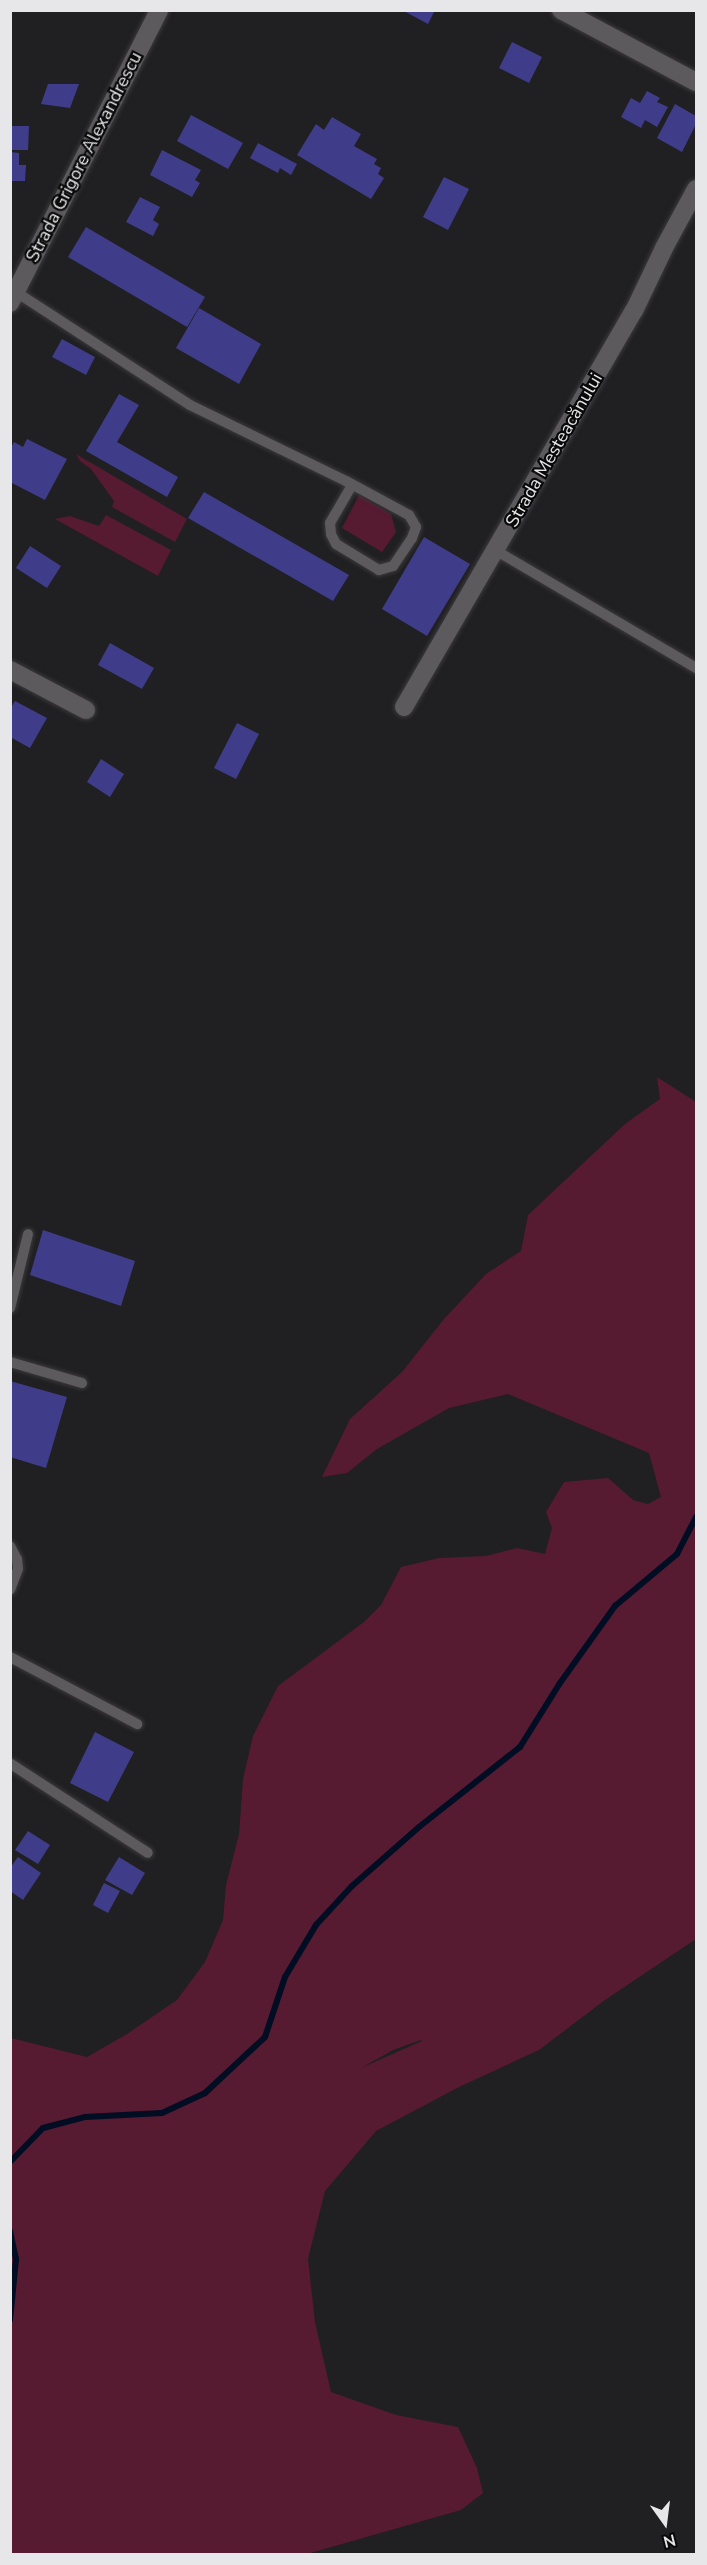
<!DOCTYPE html>
<meta charset="utf-8">
<style>
body{margin:0}
#map{position:relative;width:707px;height:2565px;overflow:hidden;background:#201f22;font-family:"Nunito Sans",sans-serif}
div>[style]{position:absolute}
.green>*{inset:0;background:#561a31}
.stream>*{height:6px;margin:-3px;padding:0 3px;transform-origin:3px;border-radius:3px;background:#000d22}
.building>*{inset:0;background:#3f3d89}
.roads{filter:drop-shadow(0 0 2px #3b3a3c) drop-shadow(0 0 2px #3b3a3c)}
.service>*{height:10px;margin:-5px;padding:0 5px;transform-origin:5px;border-radius:5px;background:#5c5a5d}
.minor>*{height:18px;margin:-9px;padding:0 9px;transform-origin:9px;border-radius:9px;background:#5c5a5d}
span{translate:-50% -50%;white-space:nowrap;text-align:center;line-height:1.15;-webkit-text-stroke:4.5px #0a090a;paint-order:stroke}
.street-label{font-size:18px;color:#e7e6e8}
.frame{position:absolute;inset:0;border:12px solid #e7e6e8;pointer-events:none}
.north{position:absolute;left:635px;top:2493px;width:60px;height:60px;-webkit-text-stroke:4px #0a090a;paint-order:stroke;rotate:166deg;font-size:16px;font-weight:700;line-height:24px;text-align:center;color:#e7e6e8}
.north::after{content:'';display:block;margin:auto;width:21px;height:27px;background:#e7e6e8;clip-path:polygon(50% 0,100% 100%,50% 72%,0 100%)}
</style>
<div id="map">
<div class="green">
<div style="clip-path:polygon(76px 454px,187px 519px,175px 542px,112px 507px,114px 501px,91px 469px,80px 461px)"></div>
<div style="clip-path:polygon(359px 495px,391px 514px,396px 532px,382px 552px,342px 528px)"></div>
<div style="clip-path:polygon(106px 515px,171px 550px,158px 576px,55px 519px,70px 516px,99px 526px)"></div>
<div style="clip-path:polygon(evenodd,657px 1077px,696px 1102px,696px 1939px,605px 2000px,539px 2050px,459px 2087px,376px 2131px,325px 2191px,308px 2259px,315px 2322px,331px 2392px,396px 2415px,458px 2427px,477px 2468px,483px 2493px,461px 2510px,307px 2554px,11px 2554px,11px 2038px,87px 2057px,127px 2034px,177px 2000px,205px 1962px,223px 1920px,226px 1885px,239px 1834px,243px 1779px,253px 1736px,278px 1686px,364px 1622px,381px 1605px,401px 1567px,439px 1558px,486px 1556px,517px 1548px,545px 1554px,552px 1528px,546px 1512px,564px 1482px,608px 1478px,633px 1500px,648px 1504px,661px 1497px,649px 1453px,508px 1394px,449px 1408px,377px 1449px,347px 1473px,322px 1477px,350px 1419px,402px 1372px,444px 1319px,486px 1274px,521px 1251px,528px 1215px,625px 1124px,660px 1099px,657px 1077px,421px 2040px,422px 2041px,361px 2068px,393px 2050px,421px 2040px)"></div>
</div>
<div class="stream">
<div style="left:10px;top:2162px;width:47px;rotate:-45.9deg"></div>
<div style="left:43px;top:2128px;width:43px;rotate:-14.7deg"></div>
<div style="left:85px;top:2117px;width:77px;rotate:-3deg"></div>
<div style="left:162px;top:2113px;width:47px;rotate:-24.9deg"></div>
<div style="left:205px;top:2093px;width:82px;rotate:-43deg"></div>
<div style="left:265px;top:2037px;width:63px;rotate:-71.6deg"></div>
<div style="left:285px;top:1977px;width:61px;rotate:-59.2deg"></div>
<div style="left:316px;top:1925px;width:53px;rotate:-47.3deg"></div>
<div style="left:352px;top:1886px;width:89px;rotate:-41.4deg"></div>
<div style="left:419px;top:1827px;width:129px;rotate:-38.4deg"></div>
<div style="left:520px;top:1747px;width:75px;rotate:-58deg"></div>
<div style="left:560px;top:1683px;width:95px;rotate:-54.5deg"></div>
<div style="left:615px;top:1606px;width:81px;rotate:-40deg"></div>
<div style="left:677px;top:1554px;width:42px;rotate:-62.8deg"></div>
<div style="left:10px;top:2231px;width:29px;rotate:78deg"></div>
<div style="left:16px;top:2259px;width:61px;rotate:95.6deg"></div>
</div>
<div class="building">
<div style="clip-path:polygon(402px 10px,435px 10px,428px 24px)"></div>
<div style="clip-path:polygon(512px 42px,542px 57px,529px 83px,499px 68px)"></div>
<div style="clip-path:polygon(48px 84px,79px 84px,70px 108px,41px 104px)"></div>
<div style="clip-path:polygon(647px 91px,660px 98px,657px 102px,668px 107px,657px 127px,645px 120px,641px 128px,621px 117px,631px 98px,640px 103px)"></div>
<div style="clip-path:polygon(675px 104px,696px 116px,696px 124px,682px 152px,657px 138px)"></div>
<div style="clip-path:polygon(191px 115px,243px 143px,228px 169px,177px 141px)"></div>
<div style="clip-path:polygon(332px 117px,361px 134px,354px 146px,377px 159px,374px 164px,381px 168px,378px 174px,384px 178px,371px 199px,297px 155px,316px 124px,324px 130px)"></div>
<div style="clip-path:polygon(10px 126px,29px 126px,28px 150px,10px 150px)"></div>
<div style="clip-path:polygon(258px 143px,297px 164px,291px 175px,280px 168px,278px 173px,250px 158px)"></div>
<div style="clip-path:polygon(162px 150px,201px 170px,195px 180px,200px 183px,192px 197px,150px 175px)"></div>
<div style="clip-path:polygon(10px 152px,19px 153px,19px 165px,26px 165px,25px 181px,10px 181px)"></div>
<div style="clip-path:polygon(444px 177px,469px 189px,448px 230px,423px 217px)"></div>
<div style="clip-path:polygon(140px 197px,160px 207px,153px 220px,159px 224px,153px 236px,126px 222px)"></div>
<div style="clip-path:polygon(86px 227px,205px 297px,187px 327px,68px 257px)"></div>
<div style="clip-path:polygon(199px 308px,261px 344px,239px 384px,176px 348px)"></div>
<div style="clip-path:polygon(62px 339px,95px 357px,86px 375px,52px 357px)"></div>
<div style="clip-path:polygon(119px 394px,139px 405px,117px 442px,178px 477px,167px 497px,86px 451px)"></div>
<div style="clip-path:polygon(27px 439px,67px 459px,45px 500px,10px 482px,10px 449px,14px 442px,23px 447px)"></div>
<div style="clip-path:polygon(204px 492px,349px 575px,333px 601px,188px 518px)"></div>
<div style="clip-path:polygon(424px 537px,470px 564px,427px 636px,382px 609px)"></div>
<div style="clip-path:polygon(30px 546px,61px 566px,47px 588px,16px 568px)"></div>
<div style="clip-path:polygon(110px 643px,154px 668px,142px 689px,98px 665px)"></div>
<div style="clip-path:polygon(15px 701px,47px 718px,30px 748px,10px 737px,10px 709px)"></div>
<div style="clip-path:polygon(237px 723px,259px 734px,236px 779px,214px 768px)"></div>
<div style="clip-path:polygon(101px 759px,124px 774px,110px 797px,87px 782px)"></div>
<div style="clip-path:polygon(43px 1230px,135px 1261px,121px 1306px,30px 1275px)"></div>
<div style="clip-path:polygon(10px 1381px,67px 1397px,46px 1468px,10px 1457px)"></div>
<div style="clip-path:polygon(95px 1732px,134px 1752px,108px 1802px,70px 1783px)"></div>
<div style="clip-path:polygon(28px 1831px,50px 1845px,38px 1864px,15px 1850px)"></div>
<div style="clip-path:polygon(18px 1857px,41px 1873px,23px 1900px,10px 1891px,10px 1868px)"></div>
<div style="clip-path:polygon(119px 1857px,145px 1873px,132px 1895px,105px 1880px)"></div>
<div style="clip-path:polygon(104px 1883px,120px 1891px,108px 1913px,93px 1905px)"></div>
</div>
<div class="roads">
<div class="service">
<div style="left:16px;top:292px;width:207px;rotate:33deg"></div>
<div style="left:190px;top:405px;width:174px;rotate:26deg"></div>
<div style="left:346px;top:481px;width:72px;rotate:28.4deg"></div>
<div style="left:409px;top:515px;width:14px;rotate:60deg"></div>
<div style="left:416px;top:527px;width:12px;rotate:110deg"></div>
<div style="left:412px;top:538px;width:34px;rotate:124deg"></div>
<div style="left:393px;top:566px;width:15px;rotate:164deg"></div>
<div style="left:379px;top:570px;width:50px;rotate:-148.8deg"></div>
<div style="left:336px;top:544px;width:11px;rotate:-117deg"></div>
<div style="left:331px;top:534px;width:11px;rotate:-95deg"></div>
<div style="left:330px;top:523px;width:44px;rotate:-59.9deg"></div>
<div style="left:495px;top:550px;width:233px;rotate:30.4deg"></div>
<div style="left:10px;top:1308px;width:76px;rotate:-76.3deg"></div>
<div style="left:10px;top:1362px;width:75px;rotate:16.3deg"></div>
<div style="left:10px;top:1546px;width:15px;rotate:62deg"></div>
<div style="left:17px;top:1559px;width:10px;rotate:84deg"></div>
<div style="left:18px;top:1569px;width:22px;rotate:111deg"></div>
<div style="left:10px;top:1657px;width:144px;rotate:27.8deg"></div>
<div style="left:11px;top:1764px;width:163px;rotate:33deg"></div>
</div>
<div class="minor">
<div style="left:561px;top:10px;width:153px;rotate:28.1deg"></div>
<div style="left:10px;top:303px;width:329px;rotate:-63deg"></div>
<div style="left:10px;top:670px;width:86px;rotate:27.8deg"></div>
<div style="left:404px;top:707px;width:458px;rotate:-59.9deg"></div>
<div style="left:634px;top:311px;width:70px;rotate:-64.5deg"></div>
<div style="left:664px;top:248px;width:67px;rotate:-61.5deg"></div>
</div>
</div>
<div class="street-label">
<span style="left:84px;top:157px;rotate:-63deg">Strada Grigore Alexandrescu</span>
<span style="left:554px;top:450px;rotate:-60deg">Strada Mesteacănului</span>
</div>
<div class="frame"></div>
<div class="north">N</div>
</div>
